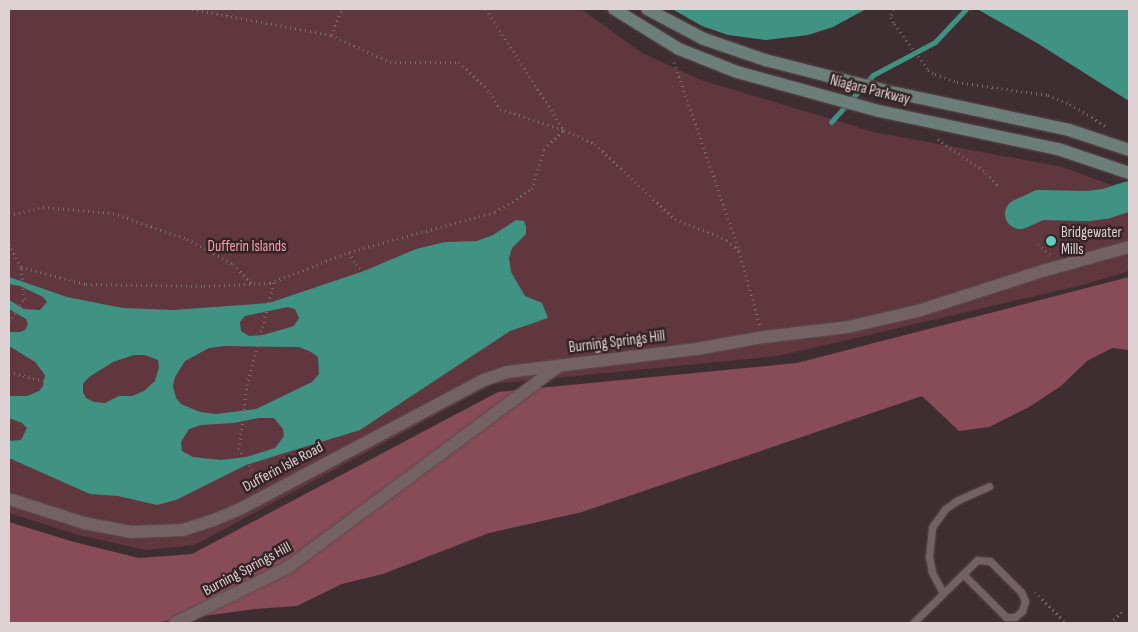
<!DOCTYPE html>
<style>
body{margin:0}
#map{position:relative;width:1138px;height:632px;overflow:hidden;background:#3f2e31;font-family:"Sofia Sans Condensed",sans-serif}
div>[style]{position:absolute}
.green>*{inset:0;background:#60363f}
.forest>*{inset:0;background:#884b58}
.water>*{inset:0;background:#409282}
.stream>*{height:5px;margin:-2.5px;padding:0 2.5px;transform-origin:2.5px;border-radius:2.5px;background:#409282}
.river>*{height:30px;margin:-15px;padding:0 15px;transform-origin:15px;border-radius:15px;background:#409282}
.building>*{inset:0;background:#c7b2b5}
.path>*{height:3px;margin-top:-1.5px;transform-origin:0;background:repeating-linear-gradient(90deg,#7b6c6f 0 1px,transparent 0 5px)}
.roads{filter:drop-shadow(0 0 1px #5a4b4d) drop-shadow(0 0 1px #5a4b4d)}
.service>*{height:7px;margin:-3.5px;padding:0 3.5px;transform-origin:3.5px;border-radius:3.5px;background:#746164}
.minor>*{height:12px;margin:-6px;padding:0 6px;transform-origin:6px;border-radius:6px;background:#746164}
.secondary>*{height:12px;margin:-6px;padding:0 6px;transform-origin:6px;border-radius:6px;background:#6b7e7a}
.dots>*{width:14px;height:14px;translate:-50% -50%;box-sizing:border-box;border:2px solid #352427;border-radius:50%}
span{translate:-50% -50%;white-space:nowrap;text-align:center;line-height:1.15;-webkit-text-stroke:5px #352427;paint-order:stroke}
.street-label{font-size:15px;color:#ded2d4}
.poi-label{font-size:15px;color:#ded2d4}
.left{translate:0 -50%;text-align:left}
.park-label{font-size:15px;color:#fe9fb3}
.frame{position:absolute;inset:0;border:10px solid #ded2d4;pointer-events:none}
</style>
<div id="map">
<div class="green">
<div style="clip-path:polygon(9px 9px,581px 9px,642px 53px,701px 80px,874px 132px,1063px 167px,1129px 192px,1129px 271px,1082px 285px,778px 356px,493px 384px,195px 545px,145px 550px,75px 534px,9px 513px)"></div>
</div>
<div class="forest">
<div style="clip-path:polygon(1129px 277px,1129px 350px,1112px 348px,1087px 361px,1061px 386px,1029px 407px,989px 427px,959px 431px,922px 396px,582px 512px,489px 533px,383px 574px,342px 584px,297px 606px,255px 609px,152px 623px,9px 623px,9px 522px,74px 542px,139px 558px,192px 554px,498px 392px,797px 363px)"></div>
</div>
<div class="water">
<div style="clip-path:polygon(672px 9px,866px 9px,833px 27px,808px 35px,766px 40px,728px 35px,702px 26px)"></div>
<div style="clip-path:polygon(977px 9px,1129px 9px,1129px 101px,1037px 43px)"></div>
<div style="clip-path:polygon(evenodd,516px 220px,524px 221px,526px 227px,526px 234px,512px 248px,509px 258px,511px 272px,525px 296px,542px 303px,548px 318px,510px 331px,360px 430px,246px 465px,176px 500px,157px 505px,118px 496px,90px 494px,9px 458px,9px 441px,21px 440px,27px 428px,22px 423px,9px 418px,9px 396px,27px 396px,39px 391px,43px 386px,45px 375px,35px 362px,9px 346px,9px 332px,20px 332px,25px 330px,28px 324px,26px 319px,9px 309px,9px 300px,24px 309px,40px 310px,47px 302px,43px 297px,20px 286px,9px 284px,9px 277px,67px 297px,123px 308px,173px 310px,269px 303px,364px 271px,416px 249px,445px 242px,477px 241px,493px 235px,516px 220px,288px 307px,295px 309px,299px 318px,294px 326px,263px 335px,249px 336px,241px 331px,240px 322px,245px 316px,288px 307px,516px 220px,225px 346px,299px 347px,311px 352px,318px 357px,319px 374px,312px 382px,256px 409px,216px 414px,200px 412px,181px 404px,176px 398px,173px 386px,175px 377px,185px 361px,209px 348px,225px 346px,516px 220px,134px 355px,145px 355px,158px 360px,159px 367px,155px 381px,144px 391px,132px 396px,119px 396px,105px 403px,94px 402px,86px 398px,83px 392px,83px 384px,89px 377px,113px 362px,134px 355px,516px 220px,259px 418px,274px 418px,283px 429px,284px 436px,275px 448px,246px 457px,221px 460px,193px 457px,182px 451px,181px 442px,189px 429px,201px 425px,234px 423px,259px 418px)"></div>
</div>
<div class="stream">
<div style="left:831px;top:122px;width:63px;rotate:-48.2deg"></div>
<div style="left:873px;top:75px;width:70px;rotate:-28deg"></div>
<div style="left:935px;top:42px;width:45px;rotate:-46.8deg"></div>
</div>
<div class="river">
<div style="left:1020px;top:214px;width:22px;rotate:-24deg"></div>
<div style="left:1040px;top:205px;width:48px;rotate:1.2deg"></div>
<div style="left:1088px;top:206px;width:17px;rotate:-7deg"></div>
<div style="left:1105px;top:204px;width:25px;rotate:-18deg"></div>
</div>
<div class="building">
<div style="clip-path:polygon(595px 338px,602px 338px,604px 341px,602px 352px,596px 353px,593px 346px,593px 341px)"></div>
</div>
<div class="path">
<div style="left:192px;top:9px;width:141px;rotate:10.6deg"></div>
<div style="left:331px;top:35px;width:65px;rotate:24.6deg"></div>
<div style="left:390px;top:62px;width:69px"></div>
<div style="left:459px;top:62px;width:43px;rotate:44.1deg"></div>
<div style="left:490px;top:92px;width:20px;rotate:60deg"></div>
<div style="left:500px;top:109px;width:67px;rotate:18.2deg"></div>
<div style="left:486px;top:9px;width:144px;rotate:57.2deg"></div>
<div style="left:893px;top:9px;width:8px;rotate:104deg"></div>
<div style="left:891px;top:17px;width:8px;rotate:67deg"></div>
<div style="left:894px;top:24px;width:57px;rotate:53.5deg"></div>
<div style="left:928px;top:70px;width:8px;rotate:30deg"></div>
<div style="left:935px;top:74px;width:23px;rotate:20deg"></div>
<div style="left:957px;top:82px;width:92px;rotate:8.1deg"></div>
<div style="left:1048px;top:95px;width:24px;rotate:22deg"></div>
<div style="left:1070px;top:104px;width:42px;rotate:31.4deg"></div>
<div style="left:331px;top:35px;width:28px;rotate:-67deg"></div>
<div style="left:674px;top:62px;width:199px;rotate:70.9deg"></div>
<div style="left:938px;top:139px;width:59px;rotate:35.3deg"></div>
<div style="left:986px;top:173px;width:18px;rotate:47deg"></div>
<div style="left:9px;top:215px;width:35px;rotate:-13deg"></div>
<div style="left:43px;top:207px;width:70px;rotate:4.9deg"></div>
<div style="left:113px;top:213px;width:78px;rotate:19.4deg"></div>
<div style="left:187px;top:239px;width:52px;rotate:28.5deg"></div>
<div style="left:233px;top:264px;width:28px;rotate:46deg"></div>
<div style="left:9px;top:244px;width:26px;rotate:62deg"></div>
<div style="left:21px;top:267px;width:67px;rotate:14.7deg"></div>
<div style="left:86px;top:284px;width:118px;rotate:1deg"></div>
<div style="left:204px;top:286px;width:66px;rotate:-2.6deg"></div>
<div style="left:270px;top:283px;width:85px;rotate:-21.4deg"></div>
<div style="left:349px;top:252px;width:151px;rotate:-15.3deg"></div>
<div style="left:495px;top:212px;width:44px;rotate:-31.9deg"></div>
<div style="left:532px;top:189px;width:42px;rotate:-73.3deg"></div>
<div style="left:544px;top:149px;width:28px;rotate:-44deg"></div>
<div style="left:564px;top:130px;width:34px;rotate:24deg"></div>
<div style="left:595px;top:144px;width:110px;rotate:43.2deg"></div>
<div style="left:675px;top:219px;width:56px;rotate:22deg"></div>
<div style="left:727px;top:240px;width:16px;rotate:43deg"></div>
<div style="left:739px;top:251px;width:77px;rotate:74.2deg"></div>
<div style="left:1038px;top:244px;width:16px;rotate:38deg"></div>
<div style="left:349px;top:252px;width:14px;rotate:60deg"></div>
<div style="left:356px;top:264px;width:11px;rotate:41deg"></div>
<div style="left:9px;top:322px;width:27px;rotate:-57deg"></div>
<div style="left:24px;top:299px;width:32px;rotate:-95deg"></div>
<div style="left:9px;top:372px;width:37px;rotate:14deg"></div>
<div style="left:260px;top:483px;width:40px;rotate:-122deg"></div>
<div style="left:239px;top:449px;width:64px;rotate:-82.9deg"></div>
<div style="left:247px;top:385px;width:106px;rotate:-75.3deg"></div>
<div style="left:1035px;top:592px;width:44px;rotate:45deg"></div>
<div style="left:1110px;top:623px;width:16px;rotate:-43deg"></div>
</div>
<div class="roads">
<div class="service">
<div style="left:943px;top:593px;width:24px;rotate:-118deg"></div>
<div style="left:932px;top:572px;width:15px;rotate:-101deg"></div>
<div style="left:929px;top:557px;width:30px;rotate:-84deg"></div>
<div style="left:932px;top:527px;width:22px;rotate:-54deg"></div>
<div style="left:945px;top:509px;width:16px;rotate:-35deg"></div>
<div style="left:958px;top:500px;width:34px;rotate:-24deg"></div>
<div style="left:913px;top:623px;width:90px;rotate:-44.5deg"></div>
<div style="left:977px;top:560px;width:13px;rotate:4deg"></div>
<div style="left:990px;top:561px;width:44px;rotate:45deg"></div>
<div style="left:1021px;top:592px;width:10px;rotate:66deg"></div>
<div style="left:1025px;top:601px;width:10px;rotate:107deg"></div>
<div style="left:1022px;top:611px;width:9px;rotate:139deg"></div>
<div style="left:1015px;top:617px;width:9px;rotate:180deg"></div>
<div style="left:1006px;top:617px;width:61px;rotate:-135deg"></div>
</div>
<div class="minor">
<div style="left:9px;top:499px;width:79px;rotate:17.7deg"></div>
<div style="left:84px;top:523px;width:48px;rotate:10.8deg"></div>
<div style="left:131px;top:532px;width:52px;rotate:-2.2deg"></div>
<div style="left:183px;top:530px;width:33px;rotate:-18deg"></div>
<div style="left:214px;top:520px;width:28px;rotate:-23deg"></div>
<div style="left:240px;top:509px;width:276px;rotate:-27.9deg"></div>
<div style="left:484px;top:380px;width:24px;rotate:-19deg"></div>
<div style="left:507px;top:372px;width:191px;rotate:-6.9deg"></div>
<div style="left:697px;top:349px;width:68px;rotate:-10.2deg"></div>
<div style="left:764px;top:337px;width:85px;rotate:-6.8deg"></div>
<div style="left:848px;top:327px;width:72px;rotate:-12.9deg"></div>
<div style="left:918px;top:311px;width:134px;rotate:-17.8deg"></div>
<div style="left:1046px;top:270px;width:86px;rotate:-15.5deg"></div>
<div style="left:175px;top:623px;width:125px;rotate:-26.2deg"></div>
<div style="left:287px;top:568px;width:339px;rotate:-36.6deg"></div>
</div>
<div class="secondary">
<div style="left:614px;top:9px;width:76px;rotate:31.6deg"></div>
<div style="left:679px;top:49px;width:62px;rotate:21.6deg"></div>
<div style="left:737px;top:72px;width:147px;rotate:15.4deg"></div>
<div style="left:879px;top:111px;width:183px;rotate:12deg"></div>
<div style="left:1058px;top:149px;width:75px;rotate:18.7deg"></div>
<div style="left:647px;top:9px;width:64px;rotate:27.8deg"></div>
<div style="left:704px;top:39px;width:65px;rotate:19deg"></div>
<div style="left:765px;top:60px;width:126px;rotate:14.3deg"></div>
<div style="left:887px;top:91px;width:186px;rotate:12.1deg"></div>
<div style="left:1069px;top:130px;width:63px;rotate:18.4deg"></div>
</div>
</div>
<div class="dots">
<div style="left:1051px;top:241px;background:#5eceb8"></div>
</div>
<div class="street-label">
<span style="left:870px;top:90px;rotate:14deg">Niagara Parkway</span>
<span style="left:617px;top:342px;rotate:-7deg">Burning Springs Hill</span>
<span style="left:283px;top:467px;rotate:-28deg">Dufferin Isle Road</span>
<span style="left:247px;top:569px;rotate:-28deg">Burning Springs Hill</span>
</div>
<div class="poi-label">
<span class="left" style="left:1061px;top:241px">Bridgewater<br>Mills</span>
</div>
<div class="park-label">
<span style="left:247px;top:247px">Dufferin Islands</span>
</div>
<div class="frame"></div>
</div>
